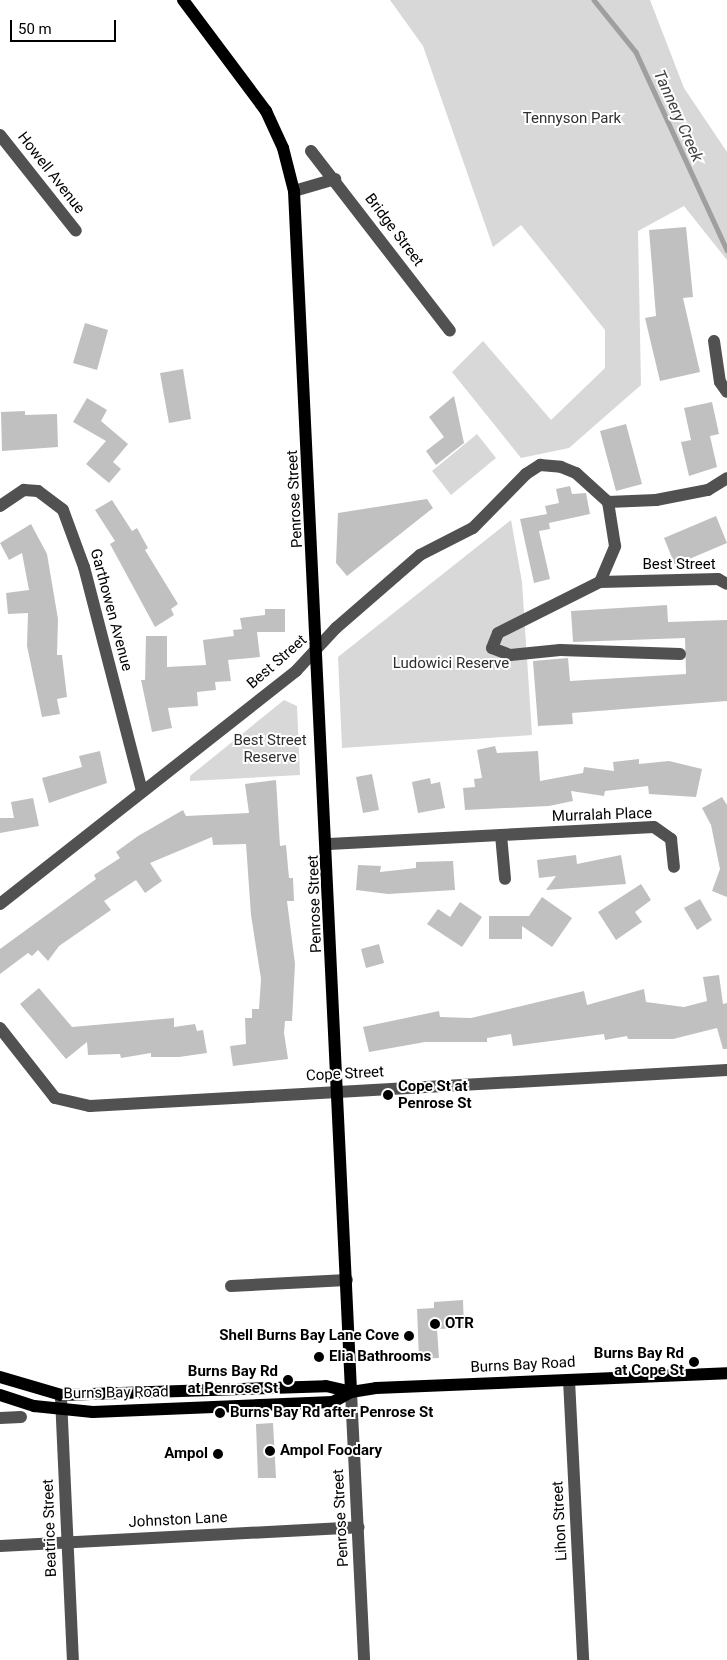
<!DOCTYPE html>
<style>
body{margin:0}
#map{position:relative;width:727px;height:1660px;overflow:hidden;background:#fff;font-family:Roboto,sans-serif}
div>[style]{position:absolute}
.green>*{inset:0;background:#d8d8d8}
.stream>*{height:4.5px;margin:-2.25px;padding:0 2.25px;transform-origin:2.25px;border-radius:2.25px;background:#9f9f9f}
.building>*{inset:0;background:#c0c0c0}
.minor>*{height:12px;margin:-6px;padding:0 6px;transform-origin:6px;border-radius:6px;background:#515151}
.major>*{height:12px;margin:-6px;padding:0 6px;transform-origin:6px;border-radius:6px;background:#000}
.dots>*{width:14px;height:14px;translate:-50% -50%;box-sizing:border-box;border:2px solid #fff;border-radius:50%}
span{translate:-50% -50%;white-space:nowrap;text-align:center;line-height:1.15;-webkit-text-stroke:4px #fff;paint-order:stroke}
.park-label{font-size:15px;color:#2f2f2f}
.street-label{font-size:15px;color:#000}
.poi-label{font-size:15px;color:#000;font-weight:700}
.left{translate:0 -50%;text-align:left}
.right{translate:-100% -50%;text-align:right}
.water-label{font-size:16px;color:#404040;font-style:italic}
.scale{position:absolute;left:10px;top:20px;width:106px;height:22px;box-sizing:border-box;border:2px solid #000;border-top:0;padding-left:6px;font-size:15px;line-height:18px;white-space:nowrap;color:#000;-webkit-text-stroke:4px #fff;paint-order:stroke}
</style>
<div id="map">
<div class="green">
<div style="clip-path:polygon(390px 0,650px 0,684px 88px,727px 152px,727px 260px,684px 206px,638px 231px,641px 385px,569px 448px,521px 458px,452px 372px,483px 341px,551px 420px,605px 368px,605px 330px,521px 225px,493px 247px,423px 46px)"></div>
<div style="clip-path:polygon(477px 434px,496px 458px,451px 495px,432px 471px)"></div>
<div style="clip-path:polygon(511px 520px,522px 582px,532px 735px,342px 748px,338px 657px)"></div>
<div style="clip-path:polygon(284px 700px,297px 706px,300px 775px,190px 781px,190px 776px)"></div>
</div>
<div class="stream">
<div style="left:594px;top:0;width:67px;rotate:51.1deg"></div>
<div style="left:636px;top:52px;width:218px;rotate:65.3deg"></div>
</div>
<div class="building">
<div style="clip-path:polygon(686px 227px,693px 297px,683px 298px,700px 372px,660px 381px,645px 318px,656px 316px,649px 230px)"></div>
<div style="clip-path:polygon(85px 323px,108px 330px,97px 370px,73px 363px)"></div>
<div style="clip-path:polygon(183px 369px,191px 419px,169px 423px,160px 373px)"></div>
<div style="clip-path:polygon(454px 396px,464px 443px,436px 465px,426px 451px,444px 437px,429px 417px)"></div>
<div style="clip-path:polygon(87px 398px,107px 410px,101px 421px,128px 444px,113px 462px,121px 469px,109px 483px,86px 464px,106px 441px,73px 422px)"></div>
<div style="clip-path:polygon(712px 402px,719px 434px,710px 436px,717px 467px,689px 476px,681px 442px,691px 440px,684px 408px)"></div>
<div style="clip-path:polygon(25px 411px,25px 415px,57px 414px,58px 447px,2px 451px,1px 412px)"></div>
<div style="clip-path:polygon(626px 424px,642px 484px,616px 491px,600px 431px)"></div>
<div style="clip-path:polygon(570px 486px,572px 494px,586px 493px,590px 514px,549px 523px,550px 529px,539px 531px,550px 579px,534px 583px,520px 519px,547px 514px,545px 506px,559px 503px,556px 489px)"></div>
<div style="clip-path:polygon(427px 499px,433px 508px,347px 576px,336px 563px,338px 513px)"></div>
<div style="clip-path:polygon(112px 500px,132px 531px,137px 528px,148px 548px,145px 550px,178px 604px,171px 609px,174px 615px,155px 627px,110px 544px,115px 541px,95px 510px)"></div>
<div style="clip-path:polygon(716px 516px,727px 543px,675px 565px,664px 538px)"></div>
<div style="clip-path:polygon(31px 524px,47px 554px,58px 619px,57px 655px,62px 655px,67px 697px,57px 699px,60px 714px,42px 717px,27px 646px,28px 613px,8px 614px,6px 593px,29px 590px,22px 553px,9px 560px,0 543px)"></div>
<div style="clip-path:polygon(667px 605px,668px 622px,727px 620px,727px 701px,572px 713px,573px 724px,538px 726px,533px 661px,568px 658px,570px 681px,686px 674px,685px 638px,573px 642px,571px 611px)"></div>
<div style="clip-path:polygon(265px 609px,285px 609px,285px 632px,257px 632px,260px 657px,228px 660px,231px 681px,215px 682px,216px 690px,197px 692px,198px 706px,168px 708px,172px 728px,152px 732px,141px 680px,145px 680px,146px 636px,167px 636px,167px 667px,206px 665px,203px 640px,234px 636px,233px 630px,242px 629px,240px 618px,265px 615px)"></div>
<div style="clip-path:polygon(495px 746px,497px 753px,538px 751px,540px 781px,583px 773px,584px 767px,614px 771px,613px 762px,639px 759px,639px 764px,669px 761px,702px 769px,696px 797px,649px 794px,648px 786px,605px 791px,604px 796px,571px 791px,573px 801px,549px 806px,465px 810px,463px 788px,475px 787px,474px 779px,482px 778px,477px 750px)"></div>
<div style="clip-path:polygon(100px 751px,107px 783px,49px 803px,42px 778px,82px 767px,79px 756px)"></div>
<div style="clip-path:polygon(372px 774px,379px 810px,363px 813px,356px 777px)"></div>
<div style="clip-path:polygon(430px 778px,431px 784px,440px 782px,445px 808px,418px 813px,412px 782px)"></div>
<div style="clip-path:polygon(276px 780px,280px 846px,286px 845px,289px 878px,293px 878px,294px 901px,287px 901px,295px 964px,292px 1021px,285px 1021px,284px 1033px,288px 1059px,233px 1066px,230px 1046px,246px 1044px,245px 1018px,252px 1018px,252px 1009px,259px 1009px,261px 979px,251px 915px,246px 844px,213px 845px,212px 837px,150px 863px,162px 881px,145px 893px,136px 880px,104px 901px,111px 910px,59px 946px,48px 961px,38px 950px,32px 956px,28px 953px,0 974px,0 949px,96px 879px,94px 875px,120px 858px,116px 852px,138px 836px,183px 810px,186px 816px,249px 813px,245px 784px)"></div>
<div style="clip-path:polygon(722px 797px,727px 805px,727px 897px,712px 891px,720px 869px,711px 825px,702px 808px)"></div>
<div style="clip-path:polygon(33px 798px,39px 826px,0 833px,0 818px,14px 818px,11px 802px)"></div>
<div style="clip-path:polygon(576px 855px,577px 864px,621px 855px,626px 884px,546px 890px,556px 876px,539px 878px,537px 860px)"></div>
<div style="clip-path:polygon(453px 861px,455px 890px,388px 894px,356px 890px,358px 865px,381px 866px,380px 872px,416px 868px,416px 862px)"></div>
<div style="clip-path:polygon(641px 884px,651px 900px,635px 912px,642px 922px,616px 940px,598px 912px)"></div>
<div style="clip-path:polygon(542px 897px,572px 918px,552px 947px,522px 926px,522px 939px,489px 939px,489px 916px,529px 916px)"></div>
<div style="clip-path:polygon(700px 899px,712px 920px,697px 930px,684px 908px)"></div>
<div style="clip-path:polygon(460px 902px,482px 917px,462px 947px,427px 924px,438px 909px,450px 917px)"></div>
<div style="clip-path:polygon(379px 944px,384px 963px,366px 968px,361px 949px)"></div>
<div style="clip-path:polygon(719px 975px,723px 1004px,727px 1003px,727px 1049px,723px 1049px,717px 1028px,673px 1039px,628px 1039px,627px 1036px,605px 1040px,604px 1034px,513px 1046px,511px 1034px,487px 1038px,487px 1042px,425px 1042px,369px 1052px,363px 1027px,439px 1011px,440px 1017px,471px 1018px,584px 991px,587px 1005px,644px 989px,646px 1002px,684px 1007px,707px 1001px,703px 977px)"></div>
<div style="clip-path:polygon(39px 988px,72px 1027px,174px 1018px,174px 1027px,195px 1024px,197px 1031px,203px 1030px,207px 1053px,179px 1057px,151px 1057px,151px 1053px,121px 1058px,120px 1054px,88px 1055px,87px 1042px,66px 1059px,20px 1004px)"></div>
<div style="clip-path:polygon(463px 1300px,464px 1328px,437px 1329px,439px 1358px,419px 1359px,417px 1309px,434px 1308px,434px 1302px)"></div>
<div style="clip-path:polygon(273px 1423px,276px 1478px,258px 1478px,256px 1424px)"></div>
</div>
<div class="minor">
<div style="left:0;top:135px;width:122px;rotate:51.6deg"></div>
<div style="left:311px;top:151px;width:227px;rotate:52.3deg"></div>
<div style="left:294px;top:191px;width:43px;rotate:-16.3deg"></div>
<div style="left:714px;top:341px;width:41px;rotate:81.7deg"></div>
<div style="left:720px;top:382px;width:12px;rotate:55deg"></div>
<div style="left:0;top:506px;width:29px;rotate:-34deg"></div>
<div style="left:24px;top:490px;width:14px;rotate:4deg"></div>
<div style="left:38px;top:491px;width:31px;rotate:37deg"></div>
<div style="left:63px;top:510px;width:61px;rotate:69.8deg"></div>
<div style="left:84px;top:567px;width:232px;rotate:75.5deg"></div>
<div style="left:600px;top:582px;width:39px;rotate:-67deg"></div>
<div style="left:615px;top:546px;width:45px;rotate:-99deg"></div>
<div style="left:680px;top:654px;width:120px;rotate:-178.1deg"></div>
<div style="left:560px;top:650px;width:50px;rotate:174.3deg"></div>
<div style="left:510px;top:655px;width:19px;rotate:-159deg"></div>
<div style="left:492px;top:648px;width:16px;rotate:-68deg"></div>
<div style="left:498px;top:633px;width:114px;rotate:-26.6deg"></div>
<div style="left:600px;top:582px;width:118px;rotate:-1.5deg"></div>
<div style="left:718px;top:579px;width:10px;rotate:29deg"></div>
<div style="left:501px;top:835px;width:44px;rotate:84.8deg"></div>
<div style="left:329px;top:844px;width:325px;rotate:-3deg"></div>
<div style="left:654px;top:827px;width:21px;rotate:35deg"></div>
<div style="left:671px;top:839px;width:28px;rotate:84deg"></div>
<div style="left:0;top:904px;width:377px;rotate:-38.2deg"></div>
<div style="left:296px;top:671px;width:59px;rotate:-47.1deg"></div>
<div style="left:336px;top:628px;width:111px;rotate:-41deg"></div>
<div style="left:420px;top:555px;width:59px;rotate:-27deg"></div>
<div style="left:473px;top:528px;width:76px;rotate:-45.5deg"></div>
<div style="left:526px;top:474px;width:17px;rotate:-33deg"></div>
<div style="left:540px;top:465px;width:21px;rotate:5deg"></div>
<div style="left:561px;top:467px;width:16px;rotate:22deg"></div>
<div style="left:576px;top:473px;width:43px;rotate:42.2deg"></div>
<div style="left:608px;top:502px;width:48px;rotate:-2.4deg"></div>
<div style="left:656px;top:500px;width:53px;rotate:-10.9deg"></div>
<div style="left:708px;top:490px;width:22px;rotate:-32deg"></div>
<div style="left:0;top:1028px;width:89px;rotate:51.8deg"></div>
<div style="left:55px;top:1098px;width:36px;rotate:13deg"></div>
<div style="left:90px;top:1106px;width:638px;rotate:-3.23deg"></div>
<div style="left:231px;top:1286px;width:116px;rotate:-3deg"></div>
<div style="left:569px;top:1380px;width:280px;rotate:87.1deg"></div>
<div style="left:351px;top:1392px;width:268px;rotate:87.2deg"></div>
<div style="left:61px;top:1398px;width:262px;rotate:87.4deg"></div>
<div style="left:0;top:1418px;width:21px;rotate:-3deg"></div>
<div style="left:0;top:1546px;width:359px;rotate:-3deg"></div>
</div>
<div class="major">
<div style="left:183px;top:0;width:139px;rotate:53.2deg"></div>
<div style="left:266px;top:111px;width:41px;rotate:65.3deg"></div>
<div style="left:283px;top:148px;width:44px;rotate:75.7deg"></div>
<div style="left:294px;top:191px;width:1202px;rotate:87.28deg"></div>
<div style="left:0;top:1377px;width:64px;rotate:16.4deg"></div>
<div style="left:61px;top:1395px;width:265px;rotate:-1.9deg"></div>
<div style="left:326px;top:1386px;width:26px;rotate:13deg"></div>
<div style="left:0;top:1395px;width:36px;rotate:18deg"></div>
<div style="left:34px;top:1406px;width:59px;rotate:5.8deg"></div>
<div style="left:93px;top:1412px;width:240px;rotate:-2.4deg"></div>
<div style="left:333px;top:1402px;width:21px;rotate:-29deg"></div>
<div style="left:351px;top:1392px;width:25px;rotate:-9deg"></div>
<div style="left:376px;top:1388px;width:351px;rotate:-2.4deg"></div>
</div>
<div class="dots">
<div style="left:388px;top:1095px;background:#000"></div>
<div style="left:435px;top:1324px;background:#000"></div>
<div style="left:409px;top:1336px;background:#000"></div>
<div style="left:319px;top:1357px;background:#000"></div>
<div style="left:694px;top:1362px;background:#000"></div>
<div style="left:288px;top:1380px;background:#000"></div>
<div style="left:220px;top:1413px;background:#000"></div>
<div style="left:270px;top:1451px;background:#000"></div>
<div style="left:218px;top:1454px;background:#000"></div>
</div>
<div class="park-label">
<span style="left:572px;top:119px">Tennyson Park</span>
<span style="left:451px;top:664px">Ludowici Reserve</span>
<span style="left:270px;top:749px">Best Street<br>Reserve</span>
</div>
<div class="street-label">
<span style="left:51px;top:173px;rotate:52deg">Howell Avenue</span>
<span style="left:394px;top:230px;rotate:53deg">Bridge Street</span>
<span style="left:295px;top:499px;rotate:-93deg">Penrose Street</span>
<span style="left:679px;top:565px">Best Street</span>
<span style="left:111px;top:610px;rotate:75deg">Garthowen Avenue</span>
<span style="left:277px;top:662px;rotate:-41deg">Best Street</span>
<span style="left:602px;top:815px;rotate:-2deg">Murralah Place</span>
<span style="left:315px;top:904px;rotate:-92deg">Penrose Street</span>
<span style="left:345px;top:1074px;rotate:-3deg">Cope Street</span>
<span style="left:523px;top:1365px;rotate:-3deg">Burns Bay Road</span>
<span style="left:116px;top:1393px;rotate:-1deg">Burns Bay Road</span>
<span style="left:341px;top:1518px;rotate:-93deg">Penrose Street</span>
<span style="left:178px;top:1520px;rotate:-3deg">Johnston Lane</span>
<span style="left:560px;top:1521px;rotate:-93deg">Lihon Street</span>
<span style="left:50px;top:1528px;rotate:-92deg">Beatrice Street</span>
</div>
<div class="poi-label">
<span class="left" style="left:398px;top:1095px">Cope St at<br>Penrose St</span>
<span class="left" style="left:445px;top:1324px">OTR</span>
<span class="right" style="left:399px;top:1336px">Shell Burns Bay Lane Cove</span>
<span class="right" style="left:684px;top:1362px">Burns Bay Rd<br>at Cope St</span>
<span class="left" style="left:329px;top:1357px">Elia Bathrooms</span>
<span class="right" style="left:278px;top:1380px">Burns Bay Rd<br>at Penrose St</span>
<span class="left" style="left:230px;top:1413px">Burns Bay Rd after Penrose St</span>
<span class="left" style="left:280px;top:1451px">Ampol Foodary</span>
<span class="right" style="left:208px;top:1454px">Ampol</span>
</div>
<div class="water-label">
<span style="left:678px;top:116px;rotate:66deg">Tannery Creek</span>
</div>
<div class="scale">50 m</div>
</div>
